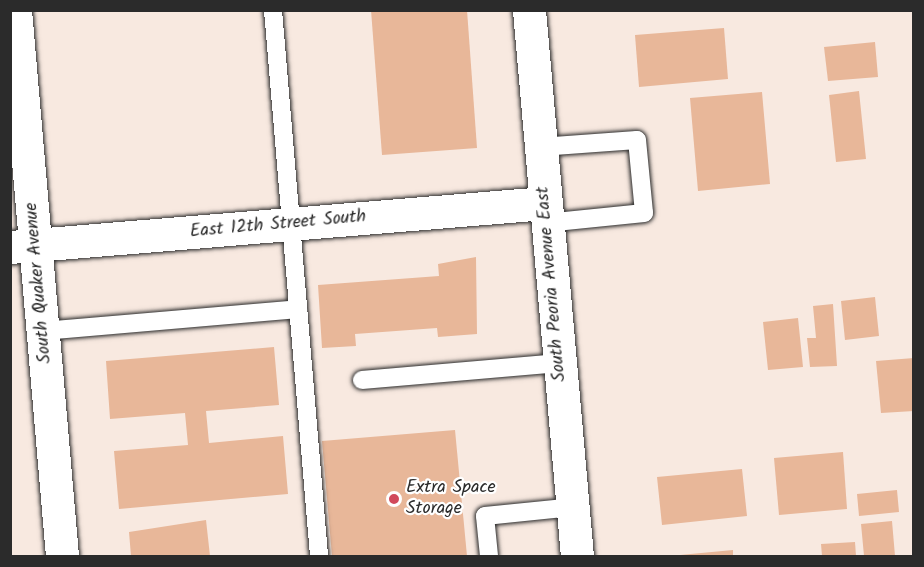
<!DOCTYPE html>
<style>
body{margin:0}
#map{position:relative;width:924px;height:567px;overflow:hidden;background:#f8e9e0;font-family:Kalam,sans-serif}
div>[style]{position:absolute}
.building>*{inset:0;background:#e8b799}
.roads{filter:drop-shadow(0 0 2px #2b2b2b) drop-shadow(0 0 2px #2b2b2b)}
.lane>*{height:18px;margin:-9px;padding:0 9px;transform-origin:9px;border-radius:9px;background:#fff}
.street>*{height:33px;margin:-16.5px;padding:0 16.5px;transform-origin:16.5px;border-radius:16.5px;background:#fff}
.secondary>*{height:33px;margin:-16.5px;padding:0 16.5px;transform-origin:16.5px;border-radius:16.5px;background:#fff}
.dots>*{width:16px;height:16px;translate:-50% -50%;box-sizing:border-box;border:3px solid #fff;border-radius:50%}
span{translate:-50% -50%;white-space:nowrap;text-align:center;line-height:1.15;-webkit-text-stroke:4.5px #fff;paint-order:stroke}
.street-label{font-size:18px;color:#2b2b2b}
.poi-label{font-size:18px;color:#2b2b2b}
.left{translate:0 -50%;text-align:left}
.frame{position:absolute;inset:0;border:12px solid #2b2b2b;pointer-events:none}
</style>
<div id="map">
<div class="building">
<div style="clip-path:polygon(371px 10px,467px 10px,477px 148px,382px 155px)"></div>
<div style="clip-path:polygon(724px 28px,728px 79px,639px 87px,635px 35px)"></div>
<div style="clip-path:polygon(875px 42px,878px 77px,828px 81px,824px 47px)"></div>
<div style="clip-path:polygon(859px 91px,866px 159px,836px 162px,829px 95px)"></div>
<div style="clip-path:polygon(762px 92px,770px 184px,698px 191px,690px 98px)"></div>
<div style="clip-path:polygon(476px 257px,477px 334px,438px 337px,437px 328px,355px 334px,356px 346px,322px 348px,318px 285px,439px 276px,438px 264px)"></div>
<div style="clip-path:polygon(875px 297px,879px 336px,845px 340px,841px 301px)"></div>
<div style="clip-path:polygon(833px 304px,837px 366px,810px 367px,807px 338px,816px 338px,813px 306px)"></div>
<div style="clip-path:polygon(798px 318px,803px 367px,768px 370px,763px 322px)"></div>
<div style="clip-path:polygon(274px 347px,279px 405px,206px 411px,209px 443px,283px 436px,288px 494px,119px 509px,114px 451px,188px 445px,185px 413px,110px 419px,106px 361px)"></div>
<div style="clip-path:polygon(914px 358px,914px 411px,881px 413px,876px 361px)"></div>
<div style="clip-path:polygon(455px 430px,467px 556px,332px 556px,322px 441px)"></div>
<div style="clip-path:polygon(843px 452px,847px 509px,779px 515px,774px 458px)"></div>
<div style="clip-path:polygon(742px 469px,747px 516px,662px 525px,657px 477px)"></div>
<div style="clip-path:polygon(897px 490px,899px 512px,859px 516px,857px 494px)"></div>
<div style="clip-path:polygon(206px 520px,210px 556px,131px 556px,129px 532px)"></div>
<div style="clip-path:polygon(892px 521px,895px 556px,864px 556px,861px 524px)"></div>
<div style="clip-path:polygon(855px 542px,856px 556px,822px 556px,821px 544px)"></div>
<div style="clip-path:polygon(733px 550px,733px 556px,680px 556px,680px 555px)"></div>
</div>
<div class="roads">
<div class="lane">
<div style="left:273px;top:10px;width:548px;rotate:85.18deg"></div>
<div style="left:540px;top:147px;width:97px;rotate:-4.1deg"></div>
<div style="left:637px;top:140px;width:73px;rotate:84.5deg"></div>
<div style="left:644px;top:213px;width:99px;rotate:174.2deg"></div>
<div style="left:43px;top:331px;width:256px;rotate:-4.9deg"></div>
<div style="left:362px;top:380px;width:198px;rotate:-4.9deg"></div>
<div style="left:489px;top:556px;width:40px;rotate:-95.7deg"></div>
<div style="left:485px;top:516px;width:88px;rotate:-5.8deg"></div>
</div>
<div class="street">
<div style="left:15px;top:10px;width:548px;rotate:85.08deg"></div>
<div style="left:10px;top:247px;width:537px;rotate:-4.7deg"></div>
</div>
<div class="secondary">
<div style="left:529px;top:10px;width:548px;rotate:84.98deg"></div>
</div>
</div>
<div class="dots">
<div style="left:394px;top:499px;background:#d1495b"></div>
</div>
<div class="street-label">
<span style="left:278px;top:225px;rotate:-5deg">East 12th Street South</span>
<span style="left:39px;top:283px;rotate:-95deg">South Quaker Avenue</span>
<span style="left:552px;top:284px;rotate:-95deg">South Peoria Avenue East</span>
</div>
<div class="poi-label">
<span class="left" style="left:406px;top:499px">Extra Space<br>Storage</span>
</div>
<div class="frame"></div>
</div>
